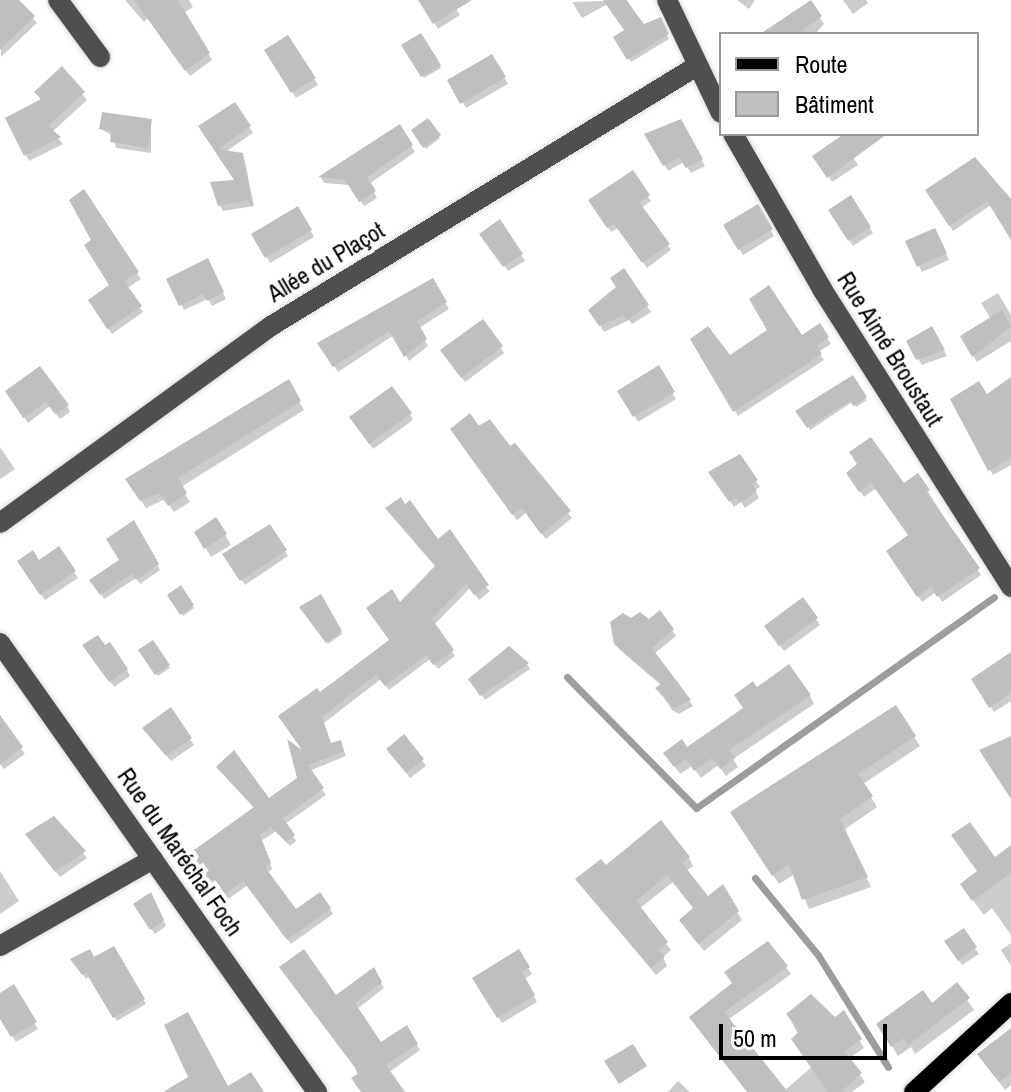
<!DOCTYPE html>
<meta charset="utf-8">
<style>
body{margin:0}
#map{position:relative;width:1011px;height:1092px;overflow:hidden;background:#fff;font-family:"Archivo Narrow",sans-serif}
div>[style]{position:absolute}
.shadow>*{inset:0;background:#0003}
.stream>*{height:7px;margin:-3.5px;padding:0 3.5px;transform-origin:3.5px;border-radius:3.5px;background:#9d9d9d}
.building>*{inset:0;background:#bfbfbf}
.roads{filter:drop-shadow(0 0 2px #dbdbdb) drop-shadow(0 0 2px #dbdbdb)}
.minor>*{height:20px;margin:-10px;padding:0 10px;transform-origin:10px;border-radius:10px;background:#4f4f4f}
.major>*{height:20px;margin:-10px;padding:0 10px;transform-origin:10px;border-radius:10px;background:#000}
span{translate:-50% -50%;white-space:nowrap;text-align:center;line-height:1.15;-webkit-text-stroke:8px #fff;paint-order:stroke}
.street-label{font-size:24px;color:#000}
.legend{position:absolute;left:719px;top:32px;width:260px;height:104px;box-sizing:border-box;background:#fff;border:2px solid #999;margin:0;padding:10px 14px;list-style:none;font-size:24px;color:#000}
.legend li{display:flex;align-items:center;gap:16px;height:40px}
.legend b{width:40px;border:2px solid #999}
.scale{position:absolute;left:719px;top:1024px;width:168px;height:36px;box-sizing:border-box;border:4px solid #000;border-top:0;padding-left:10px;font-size:24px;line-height:28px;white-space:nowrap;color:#000;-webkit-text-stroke:6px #fff;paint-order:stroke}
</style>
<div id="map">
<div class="shadow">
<div style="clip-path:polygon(0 0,16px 0,37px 23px,1px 57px)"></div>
<div style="clip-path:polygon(125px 0,189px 0,193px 7px,184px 13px,212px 60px,190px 76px,148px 18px,144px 22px)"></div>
<div style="clip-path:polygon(420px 0,451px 0,460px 15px,438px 29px)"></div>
<div style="clip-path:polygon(627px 0,643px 26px,660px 20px,669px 39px,631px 62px,616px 37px,626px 31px,608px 4px,582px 18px,572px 2px)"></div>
<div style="clip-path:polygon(737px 0,755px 0,749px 9px)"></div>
<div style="clip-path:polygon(843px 0,866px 0,868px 3px,853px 14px)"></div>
<div style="clip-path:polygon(813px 6px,824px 24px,815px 34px,765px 34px)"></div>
<div style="clip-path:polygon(420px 36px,441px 68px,424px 78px,404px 46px)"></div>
<div style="clip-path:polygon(288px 38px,318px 85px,296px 98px,267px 51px)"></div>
<div style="clip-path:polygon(491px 56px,508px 84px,466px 108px,450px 81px)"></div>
<div style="clip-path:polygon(62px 69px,87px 100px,52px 132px,63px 144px,29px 161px,8px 118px,42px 101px,36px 92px)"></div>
<div style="clip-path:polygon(234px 104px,253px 133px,225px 152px,241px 155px,245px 162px,254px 206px,223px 211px,220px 205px,237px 181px,204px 133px)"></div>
<div style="clip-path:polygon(428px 120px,440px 138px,426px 149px,413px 131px)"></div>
<div style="clip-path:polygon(151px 121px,151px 153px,116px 148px,113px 136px,101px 129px)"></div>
<div style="clip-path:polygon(680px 122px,705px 166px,691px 173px,684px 162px,668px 171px,647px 135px)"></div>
<div style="clip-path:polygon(399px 127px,415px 152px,369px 184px,377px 198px,364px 206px,350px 185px,324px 183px,321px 178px)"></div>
<div style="clip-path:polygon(841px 138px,858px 165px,832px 182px,815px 156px)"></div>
<div style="clip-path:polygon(632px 172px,651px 201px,641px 208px,671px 250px,647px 268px,618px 228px,611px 232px,593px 206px)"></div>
<div style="clip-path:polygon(928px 191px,1011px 203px,1011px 237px,991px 205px,953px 231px)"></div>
<div style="clip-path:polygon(84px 192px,141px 279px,127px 288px,143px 312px,112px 334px,94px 307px,112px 286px,94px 241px)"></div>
<div style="clip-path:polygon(851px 198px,873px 233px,853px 246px,830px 211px)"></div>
<div style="clip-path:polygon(758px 207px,774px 236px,743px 255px,725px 226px)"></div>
<div style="clip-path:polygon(298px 208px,314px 237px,270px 263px,254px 234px)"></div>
<div style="clip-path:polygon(499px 222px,525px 261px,508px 271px,485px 239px)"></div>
<div style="clip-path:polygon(938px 236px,949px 260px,922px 272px,919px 266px)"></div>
<div style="clip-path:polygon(210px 267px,226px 299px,212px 306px,208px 299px,184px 310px,169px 280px)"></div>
<div style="clip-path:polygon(432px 281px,449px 309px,419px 328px,428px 346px,409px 361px,394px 335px,338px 372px,320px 344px)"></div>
<div style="clip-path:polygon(998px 293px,1011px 315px,1011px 341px,977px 362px,962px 337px,991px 319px,981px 303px)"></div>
<div style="clip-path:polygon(647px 306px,651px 312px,632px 324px,629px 320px,604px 332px,591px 310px)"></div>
<div style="clip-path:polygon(482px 322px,504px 353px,465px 382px,446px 356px)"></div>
<div style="clip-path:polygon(819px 325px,831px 344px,818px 352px,824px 360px,738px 416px,693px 339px,729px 357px,802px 337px)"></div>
<div style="clip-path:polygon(931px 329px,947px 356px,922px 365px,908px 342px)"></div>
<div style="clip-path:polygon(658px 368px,676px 399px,638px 422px,620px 391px)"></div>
<div style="clip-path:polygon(852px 378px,867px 400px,856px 407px,852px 402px,810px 430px,798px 411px)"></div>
<div style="clip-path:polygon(288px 382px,304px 410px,181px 487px,190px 502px,174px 512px,165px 499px,146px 508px,132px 487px)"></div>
<div style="clip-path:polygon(7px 392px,67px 406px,70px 412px,60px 419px,50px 406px,28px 423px)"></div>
<div style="clip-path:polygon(1011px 398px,1011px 465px,993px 475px,953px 399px)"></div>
<div style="clip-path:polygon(410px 414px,413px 420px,373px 449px,355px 423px)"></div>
<div style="clip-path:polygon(489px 421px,572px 518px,546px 539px,526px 513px,517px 520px,456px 435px)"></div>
<div style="clip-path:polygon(0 447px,15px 469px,0 479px)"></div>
<div style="clip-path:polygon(739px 457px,760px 487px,755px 490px,759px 498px,745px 508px,741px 502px,734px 507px,715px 478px)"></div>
<div style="clip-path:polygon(918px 476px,981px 575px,942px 602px,936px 592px,922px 602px,892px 557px,910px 536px,876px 488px,864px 497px,852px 479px,903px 486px)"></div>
<div style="clip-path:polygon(216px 520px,231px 545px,211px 557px,196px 532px)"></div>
<div style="clip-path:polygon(134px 523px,160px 570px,140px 584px,136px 578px,104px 599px,92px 580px,122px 560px)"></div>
<div style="clip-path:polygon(270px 526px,288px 556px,245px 585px,225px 554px)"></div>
<div style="clip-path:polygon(437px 542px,490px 591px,479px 600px,470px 588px,434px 625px,455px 656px,438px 669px,430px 659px,389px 690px,381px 679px,324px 723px,331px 745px,343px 748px,346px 756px,309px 771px,326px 795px,285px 824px,296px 841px,290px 846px,276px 831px,261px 841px,272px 869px,267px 873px,296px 912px,330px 909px,333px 914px,291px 944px,248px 885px,218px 906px,186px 858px,255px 809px,222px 773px,268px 801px,300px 779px,320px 695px,391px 641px,399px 606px,436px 567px)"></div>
<div style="clip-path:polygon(59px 549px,78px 578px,45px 600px,19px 561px,39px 562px)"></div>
<div style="clip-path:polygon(180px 588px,194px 608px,183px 616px,170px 596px)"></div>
<div style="clip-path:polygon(320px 597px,342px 634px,328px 644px,302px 608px)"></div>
<div style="clip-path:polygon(816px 619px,820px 625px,784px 651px,770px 632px)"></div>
<div style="clip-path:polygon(631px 621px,672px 630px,676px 636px,654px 654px,693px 706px,679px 714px,672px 710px,658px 689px,662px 686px,620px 650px,616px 643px)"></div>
<div style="clip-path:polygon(153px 643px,170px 668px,158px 676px,141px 651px)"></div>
<div style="clip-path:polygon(88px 652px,127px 670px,130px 676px,114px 687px)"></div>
<div style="clip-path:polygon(1011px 662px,1011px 701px,994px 712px,973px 680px)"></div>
<div style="clip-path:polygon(527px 664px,530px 669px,485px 700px,471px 679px)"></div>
<div style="clip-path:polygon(757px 690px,810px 696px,814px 704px,733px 759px,738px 767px,726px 776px,718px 765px,701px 778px,692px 766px,680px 774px,671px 761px,745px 709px)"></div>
<div style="clip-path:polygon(170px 710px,194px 745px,171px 761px,148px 734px)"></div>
<div style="clip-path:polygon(0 720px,25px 754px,4px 769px,0 764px)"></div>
<div style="clip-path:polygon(914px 737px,920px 746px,863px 784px,877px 807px,844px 830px,871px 887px,809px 909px,795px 874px,779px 884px,738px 823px)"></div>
<div style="clip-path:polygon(392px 755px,422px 760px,426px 766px,410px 778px)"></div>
<div style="clip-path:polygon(53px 818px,87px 858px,60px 877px,31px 840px)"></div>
<div style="clip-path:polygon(660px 823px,689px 858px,693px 866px,686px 871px,708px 899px,722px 887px,742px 920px,704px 951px,686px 928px,695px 910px,673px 882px,639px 909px,671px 950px,663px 957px,667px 966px,656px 975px,582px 887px)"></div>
<div style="clip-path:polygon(1011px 854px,1011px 935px,992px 908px,984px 915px,966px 891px,994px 860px)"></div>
<div style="clip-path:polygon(0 871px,19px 901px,0 914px)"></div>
<div style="clip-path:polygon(154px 900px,166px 926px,155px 934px,139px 911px)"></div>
<div style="clip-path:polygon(963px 931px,979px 954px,962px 965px,950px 948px)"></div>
<div style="clip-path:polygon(1011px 943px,1011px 966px,1001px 950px)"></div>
<div style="clip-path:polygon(113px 949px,146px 1004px,117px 1021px,91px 976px,86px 979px,76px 964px)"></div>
<div style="clip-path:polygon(518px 952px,532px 974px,524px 979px,537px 1002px,502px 1023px,475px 978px)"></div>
<div style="clip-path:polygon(786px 967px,791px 974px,728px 1020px,784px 1091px,814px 1065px,788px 1015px,835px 1020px,843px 1013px,864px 1048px,848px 1059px,865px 1082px,852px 1092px,748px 1092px,696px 1026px)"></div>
<div style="clip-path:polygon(373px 970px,384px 988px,357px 1009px,381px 1045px,406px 1028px,420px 1050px,362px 1092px,336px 998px)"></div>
<div style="clip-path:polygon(956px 984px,974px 1010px,915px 1054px,911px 1047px,898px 1056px,879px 1024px,931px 1006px)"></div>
<div style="clip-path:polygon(13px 987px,38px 1029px,16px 1042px,0 1016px,0 995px)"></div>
<div style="clip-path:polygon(1011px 1031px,1011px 1085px,1005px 1090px,984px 1063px)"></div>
<div style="clip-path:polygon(678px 1081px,690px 1092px,668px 1092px)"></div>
</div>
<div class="stream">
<div style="left:567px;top:677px;width:184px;rotate:45.4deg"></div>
<div style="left:696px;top:808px;width:365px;rotate:-35.3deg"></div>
<div style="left:755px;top:878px;width:99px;rotate:50.7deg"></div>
<div style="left:818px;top:955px;width:132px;rotate:58deg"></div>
</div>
<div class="building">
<div style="clip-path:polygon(0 0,19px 0,35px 16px,0 50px)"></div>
<div style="clip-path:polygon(134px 0,178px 0,210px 53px,185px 71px)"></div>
<div style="clip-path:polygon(418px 0,472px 0,433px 24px)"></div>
<div style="clip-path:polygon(603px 0,626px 0,644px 24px,661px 17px,669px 34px,627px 60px,613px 37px,624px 30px)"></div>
<div style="clip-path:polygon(811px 0,822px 16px,797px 34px,760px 34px)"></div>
<div style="clip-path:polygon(421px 33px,441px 65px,421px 77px,401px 45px)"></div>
<div style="clip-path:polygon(288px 35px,316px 78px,291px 93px,264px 50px)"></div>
<div style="clip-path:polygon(492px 54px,506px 77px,460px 104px,447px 80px)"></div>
<div style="clip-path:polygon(62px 66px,85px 92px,48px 126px,61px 137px,24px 156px,5px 118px,41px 99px,34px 92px)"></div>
<div style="clip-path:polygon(235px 102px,251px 126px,218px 149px,243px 153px,253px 208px,248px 200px,218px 206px,210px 182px,234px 180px,198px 126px)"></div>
<div style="clip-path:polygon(102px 112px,152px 119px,148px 148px,110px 142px,111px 131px,99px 129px)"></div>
<div style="clip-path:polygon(428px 118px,441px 135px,423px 148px,411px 130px)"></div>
<div style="clip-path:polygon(681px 119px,703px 159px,686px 168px,679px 157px,663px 166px,644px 134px)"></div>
<div style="clip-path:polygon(400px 124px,413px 145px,367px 177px,376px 191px,359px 202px,345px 180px,318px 177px)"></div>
<div style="clip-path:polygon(844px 134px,887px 134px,827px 178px,812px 156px)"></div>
<div style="clip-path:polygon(975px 157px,1011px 199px,1011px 240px,987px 201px,949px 226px,925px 190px)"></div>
<div style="clip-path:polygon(633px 170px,650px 195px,639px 202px,670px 244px,642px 263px,614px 224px,607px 228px,588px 200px)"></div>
<div style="clip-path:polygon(84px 189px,139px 272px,124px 281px,142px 306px,107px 329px,88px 300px,109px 285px,84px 245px,91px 240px,69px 200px)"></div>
<div style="clip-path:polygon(851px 195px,871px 227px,848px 241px,828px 210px)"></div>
<div style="clip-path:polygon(758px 204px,773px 229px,738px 250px,723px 225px)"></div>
<div style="clip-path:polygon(298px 206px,312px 230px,265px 258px,251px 234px)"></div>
<div style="clip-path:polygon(500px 219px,523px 254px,503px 267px,479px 234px)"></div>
<div style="clip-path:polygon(935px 228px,947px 253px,917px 267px,905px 241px)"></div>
<div style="clip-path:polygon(208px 258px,224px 292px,207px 301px,203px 294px,179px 306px,166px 279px)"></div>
<div style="clip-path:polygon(624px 268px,649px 305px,627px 320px,624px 315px,599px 326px,588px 310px,616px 287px,610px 278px)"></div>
<div style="clip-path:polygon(433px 278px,447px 302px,417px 321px,427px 339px,404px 357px,389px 331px,333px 367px,317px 343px)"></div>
<div style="clip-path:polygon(769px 285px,802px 335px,820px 323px,829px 337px,817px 346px,822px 354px,733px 412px,690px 339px,708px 326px,730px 355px,767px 330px,749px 299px)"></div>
<div style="clip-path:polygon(1002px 310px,1011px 327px,972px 357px,960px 336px)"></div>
<div style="clip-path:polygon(483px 319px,503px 346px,461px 378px,440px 350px)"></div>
<div style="clip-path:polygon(932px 326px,945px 350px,916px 360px,906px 341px)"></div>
<div style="clip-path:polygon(659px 365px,675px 392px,633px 417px,617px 391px)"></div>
<div style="clip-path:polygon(40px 366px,69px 405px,55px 414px,46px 402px,23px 418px,5px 391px)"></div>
<div style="clip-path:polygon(853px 375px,867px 397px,853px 406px,850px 401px,807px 428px,795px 411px)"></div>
<div style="clip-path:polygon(1011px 377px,1011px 458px,988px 471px,950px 399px,979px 381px,987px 394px)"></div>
<div style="clip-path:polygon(289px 379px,301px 401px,178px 478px,187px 493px,168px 506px,159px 493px,140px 501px,125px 479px)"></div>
<div style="clip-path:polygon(392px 386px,412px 413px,369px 444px,349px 417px)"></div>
<div style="clip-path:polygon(470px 413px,479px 426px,490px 419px,510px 446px,515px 443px,571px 511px,541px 534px,522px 508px,512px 515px,450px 429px)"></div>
<div style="clip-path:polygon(871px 437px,904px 483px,918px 473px,930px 490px,926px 492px,980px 568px,937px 597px,931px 587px,917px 597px,886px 551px,908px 535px,871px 483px,859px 492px,846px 473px,857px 464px,849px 452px)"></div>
<div style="clip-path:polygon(740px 454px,758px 480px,752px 484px,757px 491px,740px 503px,736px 498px,729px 502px,708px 472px)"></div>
<div style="clip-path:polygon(401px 497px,405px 504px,410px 500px,438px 539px,450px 529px,489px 585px,474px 595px,466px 584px,432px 619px,454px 650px,433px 665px,426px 655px,385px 686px,376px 675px,322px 717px,331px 743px,341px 740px,344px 751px,308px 765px,324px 788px,283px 818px,295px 835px,286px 842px,271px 827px,260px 835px,271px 863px,265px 867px,296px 909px,320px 892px,331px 908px,287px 940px,243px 881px,213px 902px,183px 858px,254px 807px,216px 767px,234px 750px,269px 798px,297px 778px,287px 739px,302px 750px,278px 716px,317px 688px,320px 692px,389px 640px,366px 608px,392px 589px,400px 602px,435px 566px,385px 508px)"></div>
<div style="clip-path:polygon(216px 517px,227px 534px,204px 549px,194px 532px)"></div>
<div style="clip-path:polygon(134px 520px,159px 564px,136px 580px,132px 574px,100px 595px,89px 580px,119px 560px,106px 539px)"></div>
<div style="clip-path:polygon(270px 524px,287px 550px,240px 581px,222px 554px)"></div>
<div style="clip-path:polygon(59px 546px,76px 571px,40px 595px,17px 561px,33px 550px,39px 560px)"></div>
<div style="clip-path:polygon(181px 585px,194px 605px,180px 615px,167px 595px)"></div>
<div style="clip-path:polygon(321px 594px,342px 631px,326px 643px,299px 607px)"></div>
<div style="clip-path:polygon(803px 597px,818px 618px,779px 646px,764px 626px)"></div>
<div style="clip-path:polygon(660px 610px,674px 629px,652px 648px,691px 700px,674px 708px,655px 688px,661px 684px,614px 644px,610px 622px,623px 613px,631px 618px,640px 612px,649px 619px)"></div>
<div style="clip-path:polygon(98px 635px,105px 645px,110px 642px,128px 669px,109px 682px,82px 645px)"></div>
<div style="clip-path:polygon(153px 640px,170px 665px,155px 675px,138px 650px)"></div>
<div style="clip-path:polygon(509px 646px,529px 663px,480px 696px,468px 679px)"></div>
<div style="clip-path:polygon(1011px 652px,1011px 693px,989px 708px,971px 679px)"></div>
<div style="clip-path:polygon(789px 664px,811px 695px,729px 750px,735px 758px,720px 769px,712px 758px,694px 771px,686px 759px,674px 767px,663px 753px,682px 739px,687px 747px,743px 708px,734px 695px,753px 681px,757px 687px)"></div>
<div style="clip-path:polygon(896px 705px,916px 736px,858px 774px,873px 796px,840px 819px,868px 877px,802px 900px,789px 864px,772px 876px,730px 812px)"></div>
<div style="clip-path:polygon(171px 707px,192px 738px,166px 756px,142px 728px)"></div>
<div style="clip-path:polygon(0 715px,23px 747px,0 764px)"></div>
<div style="clip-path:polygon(404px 734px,424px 759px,406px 773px,386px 749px)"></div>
<div style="clip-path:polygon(1011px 736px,1011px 799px,979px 750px)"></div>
<div style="clip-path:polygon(54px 816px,86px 851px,55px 872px,25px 834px)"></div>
<div style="clip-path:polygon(661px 820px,690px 857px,682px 863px,708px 896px,723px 884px,739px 911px,698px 944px,679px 920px,693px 908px,667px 875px,636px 901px,668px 942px,659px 950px,665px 957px,651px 968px,575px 879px,601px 859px,606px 865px)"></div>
<div style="clip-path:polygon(970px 822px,995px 857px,1011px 845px,1011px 873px,972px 901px,960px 884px,977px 871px,951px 835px)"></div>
<div style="clip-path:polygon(151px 892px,164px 920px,150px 930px,133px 904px)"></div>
<div style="clip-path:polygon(964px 928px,977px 947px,958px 961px,944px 941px)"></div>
<div style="clip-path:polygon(768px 941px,788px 966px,724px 1012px,788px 1092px,747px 1092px,689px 1017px,732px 983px,724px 972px)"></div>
<div style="clip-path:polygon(114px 946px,145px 999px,113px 1018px,86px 973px,82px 975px,70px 959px,90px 949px,94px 957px)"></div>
<div style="clip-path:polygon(304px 949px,336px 995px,374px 967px,382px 982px,355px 1003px,381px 1042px,407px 1025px,418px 1044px,386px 1065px,405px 1092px,361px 1092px,351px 1078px,359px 1073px,279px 967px)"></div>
<div style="clip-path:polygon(519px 949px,530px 967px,522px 972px,535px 995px,497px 1018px,472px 978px)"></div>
<div style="clip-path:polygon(957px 982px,970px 998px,908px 1045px,904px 1038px,891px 1047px,876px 1024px,923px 990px,932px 1003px)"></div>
<div style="clip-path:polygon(14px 984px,37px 1022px,11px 1037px,0 1019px,0 993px)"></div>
<div style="clip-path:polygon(811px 994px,835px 1017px,844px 1010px,862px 1039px,844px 1051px,862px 1073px,841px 1092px,828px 1092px,791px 1039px,800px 1031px,786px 1014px)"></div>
<div style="clip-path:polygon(188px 1012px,228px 1086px,251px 1072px,264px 1092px,163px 1092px,188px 1077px,164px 1025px)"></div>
<div style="clip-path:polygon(1011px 1028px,1011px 1073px,999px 1082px,977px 1054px)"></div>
<div style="clip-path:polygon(633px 1044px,647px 1066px,619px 1084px,604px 1061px)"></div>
</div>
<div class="roads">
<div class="minor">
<div style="left:58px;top:0;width:71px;rotate:53.6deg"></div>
<div style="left:667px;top:0;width:125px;rotate:64.5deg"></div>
<div style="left:733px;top:134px;width:179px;rotate:60.1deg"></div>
<div style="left:822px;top:289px;width:353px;rotate:57.6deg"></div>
<div style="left:0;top:523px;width:335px;rotate:-36deg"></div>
<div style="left:271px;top:326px;width:497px;rotate:-31.4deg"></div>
<div style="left:0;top:643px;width:550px;rotate:54.78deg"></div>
<div style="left:0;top:946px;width:176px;rotate:-29.6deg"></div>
</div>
<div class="major">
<div style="left:914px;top:1092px;width:132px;rotate:-42.5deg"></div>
</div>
</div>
<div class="street-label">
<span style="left:326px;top:262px;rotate:-31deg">Allée du Plaçot</span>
<span style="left:890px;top:349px;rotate:58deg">Rue Aimé Broustaut</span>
<span style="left:180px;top:852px;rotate:55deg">Rue du Maréchal Foch</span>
</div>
<ul class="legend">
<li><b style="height:10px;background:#000"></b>Route</li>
<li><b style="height:22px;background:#bfbfbf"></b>Bâtiment</li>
</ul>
<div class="scale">50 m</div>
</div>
